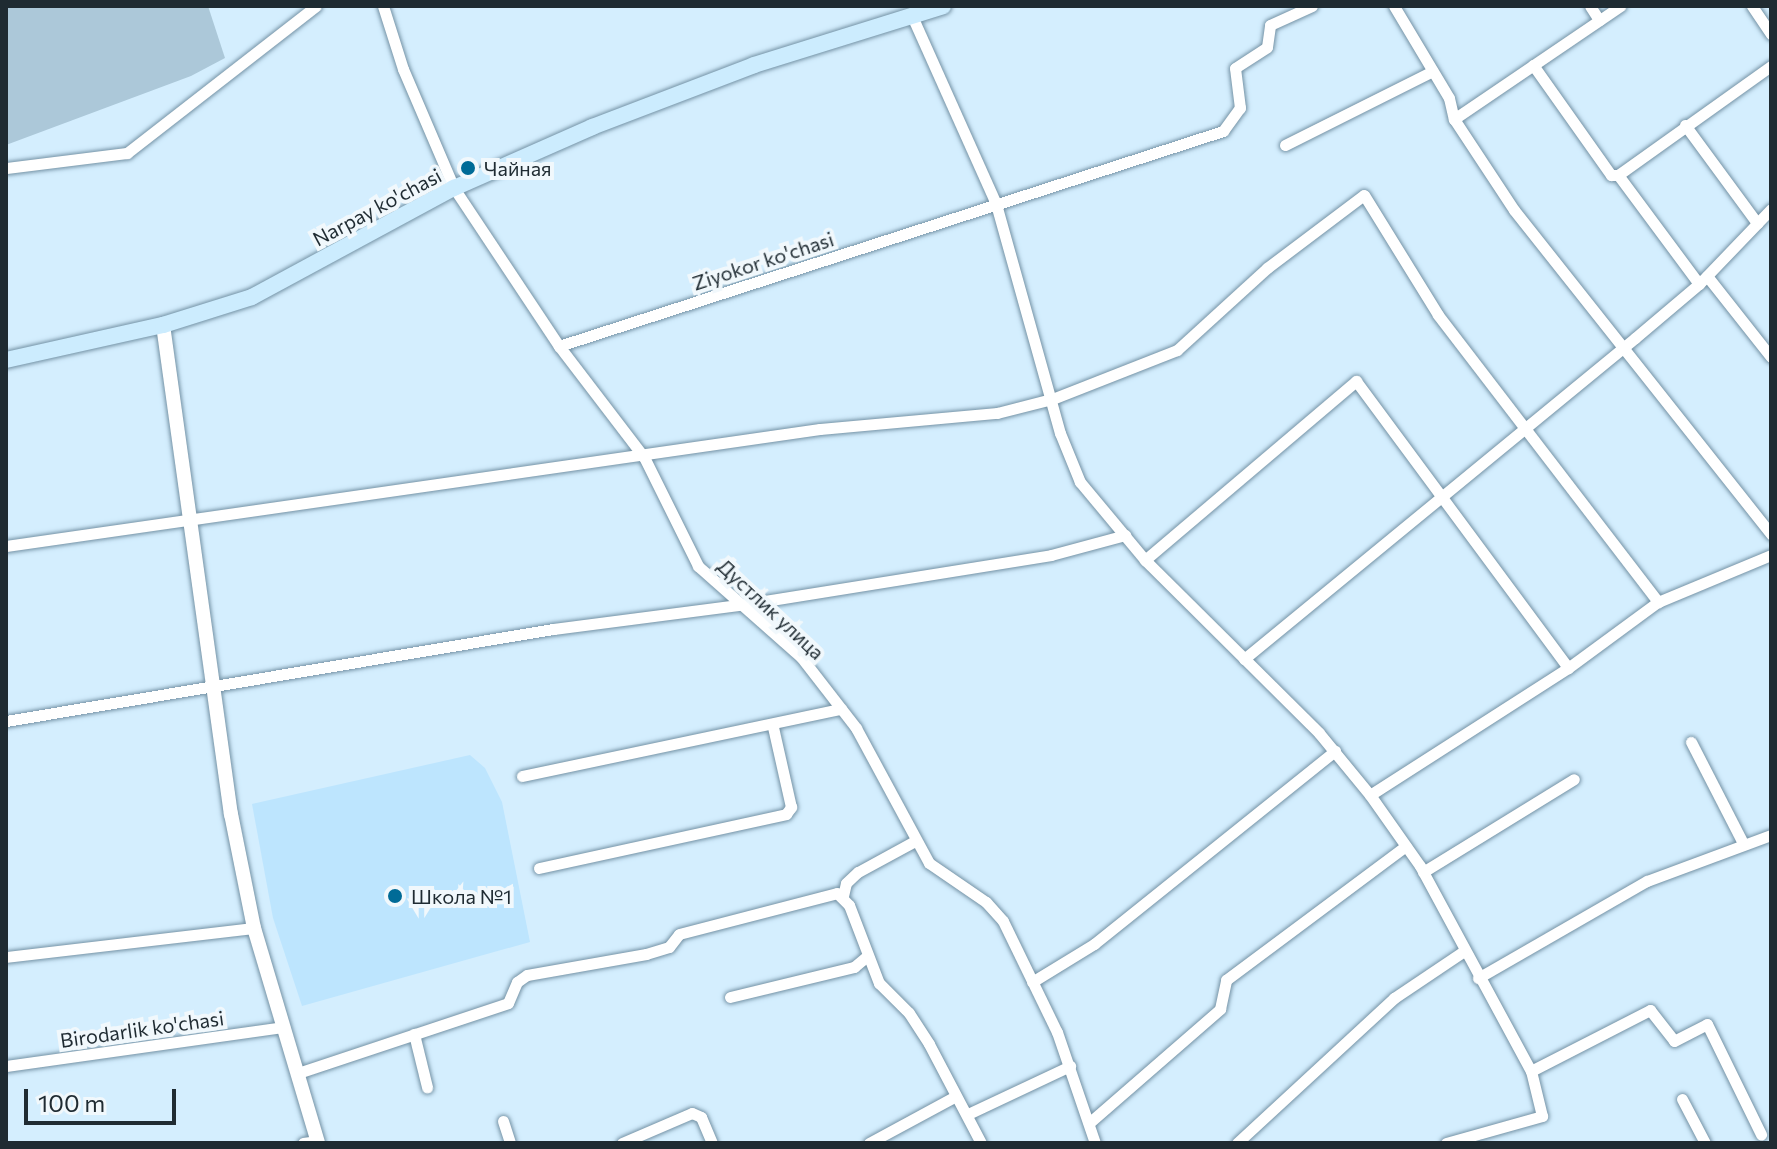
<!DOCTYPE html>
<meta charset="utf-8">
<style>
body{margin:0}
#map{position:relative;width:1777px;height:1149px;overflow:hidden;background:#d4eefe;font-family:Commissioner,sans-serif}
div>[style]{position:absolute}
.built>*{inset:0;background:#bde5fe}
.green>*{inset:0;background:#acc8d9}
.roads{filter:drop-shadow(0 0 2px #7492a5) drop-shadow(0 0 2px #7492a5)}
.minor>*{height:11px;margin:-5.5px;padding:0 5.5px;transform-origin:5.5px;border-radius:5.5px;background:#fff}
.tertiary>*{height:14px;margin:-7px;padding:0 7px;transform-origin:7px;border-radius:7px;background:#fff}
.secondary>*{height:16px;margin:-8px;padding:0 8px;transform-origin:8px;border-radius:8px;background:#ccecfe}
.dots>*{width:22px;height:22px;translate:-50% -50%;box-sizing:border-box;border:4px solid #f1f8fc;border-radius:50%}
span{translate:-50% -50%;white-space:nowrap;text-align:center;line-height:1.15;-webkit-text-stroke:8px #f1f8fc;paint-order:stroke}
.poi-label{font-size:20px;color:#1f2b32}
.left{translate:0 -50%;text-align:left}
.street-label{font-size:20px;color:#1f2b32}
.frame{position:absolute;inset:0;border:8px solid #1f2b32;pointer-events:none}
.scale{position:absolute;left:24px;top:1089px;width:152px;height:36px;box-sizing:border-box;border:4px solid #1f2b32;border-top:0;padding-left:10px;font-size:24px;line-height:28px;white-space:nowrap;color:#1f2b32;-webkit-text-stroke:6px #f1f8fc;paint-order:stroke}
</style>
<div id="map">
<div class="built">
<div style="clip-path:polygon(470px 755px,485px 768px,502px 802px,530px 942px,302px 1006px,273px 918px,252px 804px)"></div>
</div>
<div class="green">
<div style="clip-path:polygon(6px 6px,208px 6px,225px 58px,191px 76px,6px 145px)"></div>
</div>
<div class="roads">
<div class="minor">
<div style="left:383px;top:6px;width:66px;rotate:72.4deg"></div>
<div style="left:403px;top:69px;width:129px;rotate:66.8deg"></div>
<div style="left:454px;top:188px;width:190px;rotate:56.4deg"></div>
<div style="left:559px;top:346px;width:140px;rotate:52.6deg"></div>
<div style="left:644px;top:457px;width:122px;rotate:63.6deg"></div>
<div style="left:698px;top:566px;width:137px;rotate:41.5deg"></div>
<div style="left:801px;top:657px;width:90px;rotate:52.2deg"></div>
<div style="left:856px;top:728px;width:153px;rotate:61.6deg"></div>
<div style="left:929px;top:863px;width:69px;rotate:34.4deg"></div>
<div style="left:986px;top:902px;width:25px;rotate:48deg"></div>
<div style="left:1003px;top:921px;width:123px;rotate:64.1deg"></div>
<div style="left:1057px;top:1032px;width:117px;rotate:71.1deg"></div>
<div style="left:1394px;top:6px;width:107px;rotate:59.1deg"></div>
<div style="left:1449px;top:98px;width:22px;rotate:77deg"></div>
<div style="left:1454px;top:119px;width:109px;rotate:56.6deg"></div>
<div style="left:1514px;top:210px;width:414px;rotate:51.6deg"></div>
<div style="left:1590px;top:6px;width:17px;rotate:57deg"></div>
<div style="left:1752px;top:6px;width:34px;rotate:56deg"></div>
<div style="left:912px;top:16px;width:206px;rotate:65.9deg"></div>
<div style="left:996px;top:204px;width:238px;rotate:74.4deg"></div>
<div style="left:1060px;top:433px;width:53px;rotate:67.8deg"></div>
<div style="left:1080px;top:482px;width:102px;rotate:50.2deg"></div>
<div style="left:1145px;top:560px;width:245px;rotate:44.8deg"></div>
<div style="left:1319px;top:733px;width:80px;rotate:50.6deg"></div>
<div style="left:1370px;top:795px;width:87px;rotate:54.8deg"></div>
<div style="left:1420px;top:866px;width:233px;rotate:61.6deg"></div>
<div style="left:1531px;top:1071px;width:134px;rotate:-27.1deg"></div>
<div style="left:1650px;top:1010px;width:39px;rotate:52deg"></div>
<div style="left:1674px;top:1041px;width:37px;rotate:-27deg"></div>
<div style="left:1707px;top:1024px;width:123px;rotate:63.9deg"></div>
<div style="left:1533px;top:65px;width:135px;rotate:54.7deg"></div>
<div style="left:1611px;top:175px;width:7px"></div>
<div style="left:1454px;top:119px;width:201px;rotate:-34.2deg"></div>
<div style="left:1685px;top:125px;width:122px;rotate:53.7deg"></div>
<div style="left:1285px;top:145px;width:165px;rotate:-26.6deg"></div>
<div style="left:6px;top:168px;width:122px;rotate:-7.1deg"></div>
<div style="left:127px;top:153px;width:239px;rotate:-37.9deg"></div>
<div style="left:1707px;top:276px;width:103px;rotate:51.7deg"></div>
<div style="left:1699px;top:284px;width:136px;rotate:-126.6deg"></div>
<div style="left:1618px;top:175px;width:188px;rotate:-35.5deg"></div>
<div style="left:559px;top:346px;width:698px;rotate:-17.94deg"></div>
<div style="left:1223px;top:131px;width:29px;rotate:-54deg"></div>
<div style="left:1240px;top:108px;width:40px;rotate:-97.1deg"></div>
<div style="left:1235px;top:68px;width:38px;rotate:-33deg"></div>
<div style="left:1267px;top:47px;width:22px;rotate:-82deg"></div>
<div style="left:1270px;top:25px;width:46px;rotate:-24.3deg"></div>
<div style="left:6px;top:546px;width:822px;rotate:-8.18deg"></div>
<div style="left:820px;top:429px;width:178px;rotate:-5.2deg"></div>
<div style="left:997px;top:413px;width:57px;rotate:-14.3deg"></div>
<div style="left:1052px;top:399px;width:134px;rotate:-21.4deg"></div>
<div style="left:1177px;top:350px;width:122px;rotate:-42.3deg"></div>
<div style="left:1267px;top:268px;width:121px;rotate:-37deg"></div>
<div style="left:1364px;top:195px;width:141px;rotate:58.3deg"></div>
<div style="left:1438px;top:315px;width:362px;rotate:52.5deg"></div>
<div style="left:1145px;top:560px;width:277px;rotate:-40.3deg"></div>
<div style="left:1356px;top:381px;width:357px;rotate:53.5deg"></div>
<div style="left:1244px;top:659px;width:506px;rotate:-39.39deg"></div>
<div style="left:1635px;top:338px;width:84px;rotate:-40.2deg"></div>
<div style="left:1699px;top:284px;width:104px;rotate:-46.2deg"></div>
<div style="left:6px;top:721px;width:555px;rotate:-9.55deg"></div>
<div style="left:553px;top:629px;width:195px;rotate:-7.4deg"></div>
<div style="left:746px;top:604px;width:309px;rotate:-9.1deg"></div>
<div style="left:1051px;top:555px;width:77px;rotate:-15.1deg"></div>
<div style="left:1691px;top:742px;width:114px;rotate:62.8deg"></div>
<div style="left:522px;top:776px;width:326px;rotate:-11.9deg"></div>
<div style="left:1370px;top:795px;width:235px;rotate:-32.7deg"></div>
<div style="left:1568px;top:668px;width:112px;rotate:-36.3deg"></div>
<div style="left:1658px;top:602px;width:122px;rotate:-22.6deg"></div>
<div style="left:539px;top:868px;width:253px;rotate:-12.3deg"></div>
<div style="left:786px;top:814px;width:9px;rotate:-54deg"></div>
<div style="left:791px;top:807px;width:82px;rotate:-102.7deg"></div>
<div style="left:1423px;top:872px;width:177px;rotate:-31.6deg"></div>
<div style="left:843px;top:896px;width:13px;rotate:-77deg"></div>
<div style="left:846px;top:883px;width:16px;rotate:-43deg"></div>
<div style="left:858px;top:872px;width:63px;rotate:-28.6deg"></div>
<div style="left:6px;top:957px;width:250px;rotate:-6.7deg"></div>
<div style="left:1478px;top:978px;width:195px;rotate:-29.9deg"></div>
<div style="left:1647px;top:881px;width:132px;rotate:-20.4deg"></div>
<div style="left:1032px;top:982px;width:73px;rotate:-31.5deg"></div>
<div style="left:1094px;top:944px;width:309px;rotate:-38.7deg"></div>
<div style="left:730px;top:997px;width:128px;rotate:-13.6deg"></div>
<div style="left:854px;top:967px;width:16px;rotate:-40deg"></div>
<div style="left:414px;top:1034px;width:55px;rotate:76.2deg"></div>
<div style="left:6px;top:1066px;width:281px;rotate:-8deg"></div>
<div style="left:298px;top:1073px;width:221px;rotate:-18.4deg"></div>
<div style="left:508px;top:1003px;width:23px;rotate:-67deg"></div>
<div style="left:517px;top:982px;width:12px;rotate:-35deg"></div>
<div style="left:527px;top:975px;width:121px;rotate:-10deg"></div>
<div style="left:646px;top:954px;width:24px;rotate:-17deg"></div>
<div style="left:669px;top:947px;width:16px;rotate:-52deg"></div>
<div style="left:679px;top:934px;width:163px;rotate:-14.5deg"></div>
<div style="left:837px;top:893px;width:17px;rotate:45deg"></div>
<div style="left:849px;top:905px;width:84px;rotate:69deg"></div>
<div style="left:879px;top:983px;width:42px;rotate:45deg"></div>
<div style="left:909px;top:1013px;width:37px;rotate:57deg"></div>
<div style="left:929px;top:1044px;width:112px;rotate:62.3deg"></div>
<div style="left:1682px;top:1099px;width:50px;rotate:62.4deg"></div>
<div style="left:968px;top:1114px;width:113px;rotate:-25.2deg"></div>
<div style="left:503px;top:1121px;width:23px;rotate:72deg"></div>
<div style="left:1089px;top:1123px;width:174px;rotate:-41deg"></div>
<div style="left:1220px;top:1009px;width:30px;rotate:-78deg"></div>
<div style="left:1226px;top:980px;width:224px;rotate:-36.7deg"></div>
<div style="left:303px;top:1143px;width:15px;rotate:-8deg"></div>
<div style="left:622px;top:1143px;width:76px;rotate:-23.2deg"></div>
<div style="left:692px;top:1113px;width:10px;rotate:24deg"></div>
<div style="left:701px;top:1117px;width:28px;rotate:67deg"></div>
<div style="left:869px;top:1143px;width:97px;rotate:-28.4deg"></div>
<div style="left:1237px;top:1143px;width:214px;rotate:-42.7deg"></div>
<div style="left:1394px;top:998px;width:84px;rotate:-33.9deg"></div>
<div style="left:1446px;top:1143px;width:100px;rotate:-15.7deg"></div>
<div style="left:1542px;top:1116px;width:46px;rotate:-103.7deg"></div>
</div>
<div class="tertiary">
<div style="left:163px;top:325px;width:494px;rotate:82.1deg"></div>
<div style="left:231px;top:814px;width:116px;rotate:78.6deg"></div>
<div style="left:254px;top:928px;width:224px;rotate:73.4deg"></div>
</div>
<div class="secondary">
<div style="left:6px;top:360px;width:161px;rotate:-12.6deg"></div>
<div style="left:163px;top:325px;width:93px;rotate:-17.5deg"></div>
<div style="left:252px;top:297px;width:230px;rotate:-28.4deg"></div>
<div style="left:454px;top:188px;width:151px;rotate:-23.8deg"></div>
<div style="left:592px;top:127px;width:173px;rotate:-20.9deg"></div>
<div style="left:754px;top:65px;width:198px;rotate:-17.3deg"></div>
</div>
</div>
<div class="dots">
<div style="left:468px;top:168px;background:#006b97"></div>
<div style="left:395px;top:896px;background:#006b97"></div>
</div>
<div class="poi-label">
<span class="left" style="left:484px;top:168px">Чайная</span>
<span class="left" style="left:411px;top:896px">Школа №1</span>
</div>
<div class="street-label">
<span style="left:377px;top:207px;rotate:-28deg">Narpay ko'chasi</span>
<span style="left:763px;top:261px;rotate:-18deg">Ziyokor ko'chasi</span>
<span style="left:771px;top:609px;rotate:43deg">Дустлик улица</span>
<span style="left:142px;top:1029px;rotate:-8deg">Birodarlik ko'chasi</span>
</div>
<div class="frame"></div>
<div class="scale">100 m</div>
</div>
